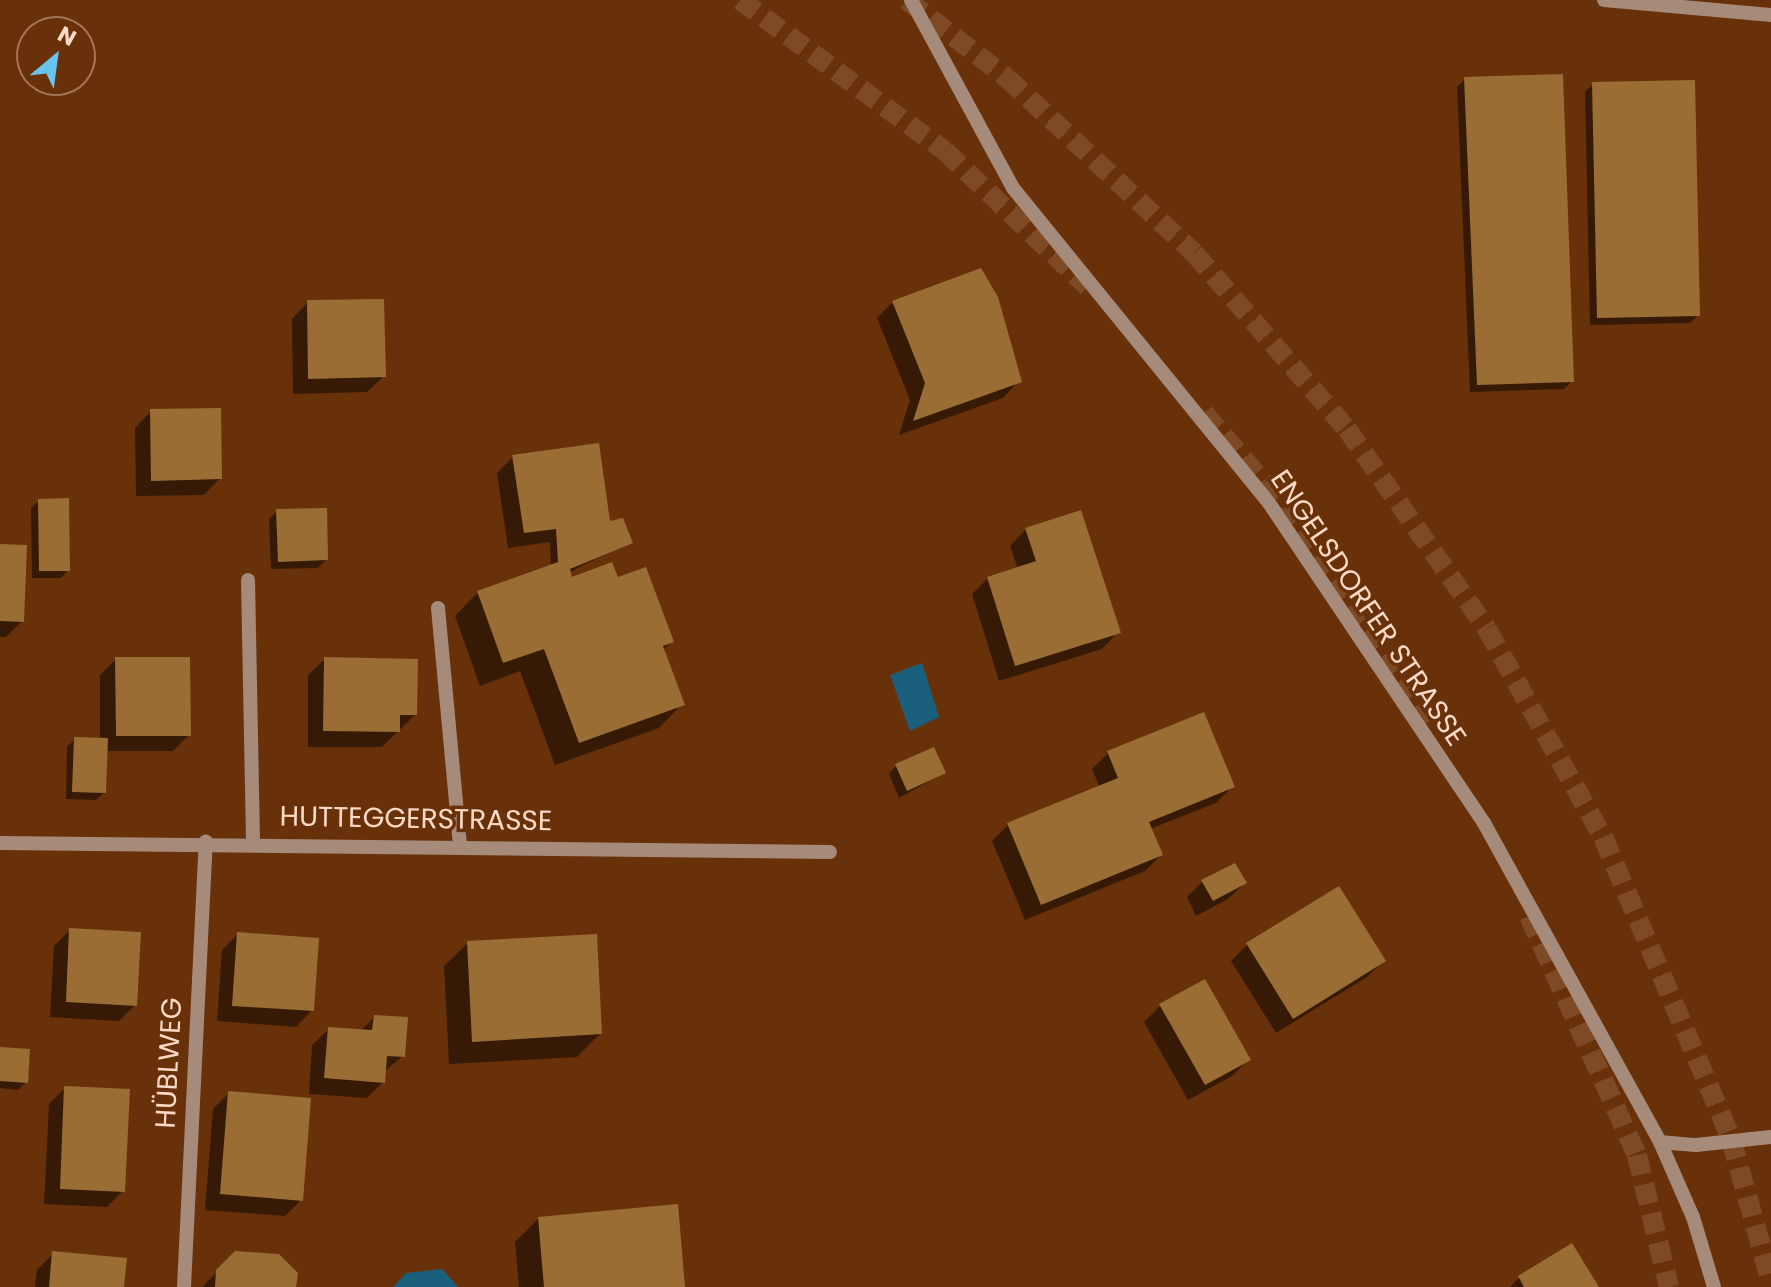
<!DOCTYPE html>
<meta charset="utf-8">
<style>
body{margin:0}
#map{position:relative;width:1771px;height:1287px;overflow:hidden;background:#68310a;font-family:Poppins,sans-serif}
div>[style]{position:absolute}
.water>*{inset:0;background:#1a607d}
.shadow>*{inset:0;background:#0007}
.building>*{inset:0;background:#9a6d35}
.major-tunnel>*{height:20px;margin-top:-10px;transform-origin:0;background:repeating-linear-gradient(90deg,#7e4a26 0 20px,transparent 0 30px)}
.minor>*{height:14px;margin:-7px;padding:0 7px;transform-origin:7px;border-radius:7px;background:#a68a7a}
span{translate:-50% -50%;white-space:nowrap;text-align:center;line-height:1.15;-webkit-text-stroke:7px #68310a;paint-order:stroke}
.street-label{font-size:28px;color:#fddac8}
.north{position:absolute;left:16px;top:16px;width:80px;height:80px;box-sizing:border-box;background:#68310a;border:2px solid #a47556;border-radius:50%;rotate:29deg;font-size:22px;font-weight:700;line-height:32px;text-align:center;color:#fddac8}
.north::after{content:'';display:block;margin:auto;width:28px;height:36px;background:#67c4ef;clip-path:polygon(50% 0,100% 100%,50% 72%,0 100%)}
</style>
<div id="map">
<div class="water">
<div style="clip-path:polygon(922px 663px,939px 717px,910px 731px,890px 675px)"></div>
<div style="clip-path:polygon(442px 1269px,458px 1287px,393px 1287px,406px 1273px)"></div>
</div>
<div class="shadow">
<div style="clip-path:polygon(1465px 79px,1572px 381px,1564px 389px,1470px 392px,1457px 87px)"></div>
<div style="clip-path:polygon(1593px 84px,1698px 315px,1690px 323px,1590px 325px,1585px 92px)"></div>
<div style="clip-path:polygon(308px 302px,384px 376px,367px 392px,293px 394px,292px 319px)"></div>
<div style="clip-path:polygon(893px 302px,1019px 381px,1003px 398px,899px 435px,910px 400px,877px 318px)"></div>
<div style="clip-path:polygon(151px 411px,220px 478px,204px 495px,136px 496px,135px 428px)"></div>
<div style="clip-path:polygon(513px 457px,630px 542px,568px 573px,571px 580px,616px 580px,671px 642px,663px 650px,682px 704px,659px 728px,555px 765px,520px 671px,480px 686px,455px 616px,478px 592px,551px 567px,550px 542px,508px 548px,497px 473px)"></div>
<div style="clip-path:polygon(39px 501px,68px 570px,61px 578px,32px 578px,31px 508px)"></div>
<div style="clip-path:polygon(277px 511px,326px 560px,318px 568px,271px 569px,269px 519px)"></div>
<div style="clip-path:polygon(1026px 529px,1118px 632px,1102px 649px,999px 681px,972px 594px,988px 578px,1018px 569px,1010px 546px)"></div>
<div style="clip-path:polygon(0 546px,22px 621px,6px 637px,0 637px)"></div>
<div style="clip-path:polygon(116px 659px,189px 735px,173px 751px,105px 751px,104px 793px,96px 800px,66px 799px,67px 747px,75px 739px,100px 740px,100px 675px)"></div>
<div style="clip-path:polygon(325px 659px,415px 715px,382px 747px,308px 747px,308px 675px)"></div>
<div style="clip-path:polygon(1108px 753px,1232px 787px,1216px 803px,1150px 829px,1161px 855px,1145px 871px,1025px 920px,992px 841px,1008px 825px,1100px 788px,1092px 769px)"></div>
<div style="clip-path:polygon(896px 766px,944px 773px,899px 798px,889px 774px)"></div>
<div style="clip-path:polygon(1203px 881px,1245px 883px,1228px 899px,1196px 916px,1187px 897px)"></div>
<div style="clip-path:polygon(70px 930px,135px 1005px,119px 1021px,50px 1017px,54px 946px)"></div>
<div style="clip-path:polygon(238px 934px,312px 1010px,296px 1027px,217px 1021px,222px 950px)"></div>
<div style="clip-path:polygon(468px 943px,600px 1034px,577px 1057px,449px 1064px,444px 966px)"></div>
<div style="clip-path:polygon(1247px 945px,1383px 961px,1367px 977px,1276px 1033px,1231px 961px)"></div>
<div style="clip-path:polygon(1204px 981px,1248px 1060px,1232px 1076px,1188px 1100px,1144px 1022px,1160px 1006px)"></div>
<div style="clip-path:polygon(375px 1017px,403px 1056px,384px 1072px,383px 1082px,367px 1098px,309px 1094px,312px 1045px,329px 1029px,360px 1031px)"></div>
<div style="clip-path:polygon(0 1049px,26px 1082px,18px 1090px,0 1088px)"></div>
<div style="clip-path:polygon(65px 1088px,123px 1191px,107px 1207px,44px 1204px,49px 1104px)"></div>
<div style="clip-path:polygon(229px 1093px,301px 1200px,285px 1216px,205px 1210px,213px 1109px)"></div>
<div style="clip-path:polygon(538px 1219px,683px 1287px,519px 1287px,515px 1242px)"></div>
<div style="clip-path:polygon(236px 1253px,294px 1287px,202px 1287px)"></div>
<div style="clip-path:polygon(53px 1254px,122px 1287px,35px 1287px,37px 1270px)"></div>
<div style="clip-path:polygon(1519px 1278px,1596px 1287px,1510px 1287px)"></div>
</div>
<div class="building">
<div style="clip-path:polygon(1563px 74px,1574px 382px,1477px 385px,1464px 77px)"></div>
<div style="clip-path:polygon(1695px 80px,1700px 316px,1597px 318px,1592px 82px)"></div>
<div style="clip-path:polygon(981px 268px,998px 297px,1022px 382px,913px 421px,925px 383px,892px 301px)"></div>
<div style="clip-path:polygon(384px 299px,386px 377px,308px 379px,307px 300px)"></div>
<div style="clip-path:polygon(221px 408px,222px 479px,151px 481px,150px 409px)"></div>
<div style="clip-path:polygon(599px 443px,610px 521px,623px 518px,633px 543px,570px 569px,572px 577px,612px 562px,618px 577px,646px 567px,674px 642px,663px 646px,685px 705px,579px 743px,544px 649px,503px 663px,477px 591px,558px 562px,556px 529px,524px 533px,512px 455px)"></div>
<div style="clip-path:polygon(69px 498px,70px 571px,39px 571px,38px 499px)"></div>
<div style="clip-path:polygon(327px 508px,328px 560px,278px 562px,276px 509px)"></div>
<div style="clip-path:polygon(1081px 510px,1121px 633px,1015px 666px,987px 577px,1036px 561px,1025px 528px)"></div>
<div style="clip-path:polygon(0 544px,27px 545px,24px 622px,0 621px)"></div>
<div style="clip-path:polygon(115px 657px,190px 657px,191px 736px,116px 736px)"></div>
<div style="clip-path:polygon(324px 657px,418px 659px,417px 715px,400px 715px,400px 732px,323px 731px)"></div>
<div style="clip-path:polygon(1204px 712px,1235px 787px,1149px 822px,1163px 855px,1041px 905px,1007px 823px,1118px 778px,1107px 751px)"></div>
<div style="clip-path:polygon(74px 737px,108px 738px,106px 793px,72px 792px)"></div>
<div style="clip-path:polygon(934px 747px,946px 773px,907px 791px,895px 764px)"></div>
<div style="clip-path:polygon(1235px 863px,1247px 883px,1213px 901px,1201px 880px)"></div>
<div style="clip-path:polygon(1339px 886px,1386px 961px,1293px 1019px,1246px 943px)"></div>
<div style="clip-path:polygon(69px 928px,141px 932px,137px 1006px,66px 1002px)"></div>
<div style="clip-path:polygon(237px 932px,319px 938px,314px 1011px,232px 1006px)"></div>
<div style="clip-path:polygon(597px 934px,602px 1034px,472px 1042px,467px 941px)"></div>
<div style="clip-path:polygon(1205px 979px,1251px 1060px,1205px 1085px,1159px 1004px)"></div>
<div style="clip-path:polygon(374px 1015px,408px 1017px,405px 1057px,387px 1056px,385px 1083px,324px 1078px,328px 1027px,372px 1030px)"></div>
<div style="clip-path:polygon(0 1047px,30px 1049px,28px 1083px,0 1081px)"></div>
<div style="clip-path:polygon(64px 1086px,130px 1089px,125px 1192px,60px 1189px)"></div>
<div style="clip-path:polygon(228px 1091px,311px 1098px,303px 1201px,220px 1194px)"></div>
<div style="clip-path:polygon(678px 1204px,685px 1287px,544px 1287px,538px 1217px)"></div>
<div style="clip-path:polygon(1572px 1243px,1599px 1287px,1524px 1287px,1518px 1276px)"></div>
<div style="clip-path:polygon(52px 1251px,127px 1258px,124px 1287px,49px 1287px)"></div>
<div style="clip-path:polygon(235px 1251px,279px 1254px,298px 1273px,296px 1287px,215px 1287px,216px 1270px)"></div>
</div>
<div class="major-tunnel">
<div style="left:740px;top:0;width:255px;rotate:36.4deg"></div>
<div style="left:945px;top:151px;width:197px;rotate:43.6deg"></div>
<div style="left:907px;top:0;width:127px;rotate:38deg"></div>
<div style="left:1007px;top:78px;width:256px;rotate:43.1deg"></div>
<div style="left:1194px;top:253px;width:233px;rotate:49deg"></div>
<div style="left:1347px;top:429px;width:244px;rotate:55deg"></div>
<div style="left:1487px;top:629px;width:238px;rotate:60.9deg"></div>
<div style="left:1603px;top:837px;width:328px;rotate:67deg"></div>
<div style="left:1731px;top:1139px;width:148px;rotate:74.3deg"></div>
<div style="left:1204px;top:413px;width:92px;rotate:49.4deg"></div>
<div style="left:1264px;top:483px;width:292px;rotate:56.6deg"></div>
<div style="left:1529px;top:916px;width:262px;rotate:65.7deg"></div>
<div style="left:1637px;top:1155px;width:136px;rotate:76.4deg"></div>
</div>
<div class="minor">
<div style="left:911px;top:0;width:214px;rotate:61.5deg"></div>
<div style="left:1013px;top:188px;width:406px;rotate:50.9deg"></div>
<div style="left:1269px;top:503px;width:386px;rotate:56.1deg"></div>
<div style="left:1484px;top:823px;width:364px;rotate:61.1deg"></div>
<div style="left:1660px;top:1142px;width:82px;rotate:66.3deg"></div>
<div style="left:1693px;top:1217px;width:73px;rotate:73.3deg"></div>
<div style="left:1604px;top:0;width:168px;rotate:5.1deg"></div>
<div style="left:248px;top:580px;width:263px;rotate:88.9deg"></div>
<div style="left:438px;top:608px;width:239px;rotate:84.7deg"></div>
<div style="left:0;top:843px;width:830px;rotate:0.62deg"></div>
<div style="left:1660px;top:1142px;width:36px;rotate:5deg"></div>
<div style="left:1696px;top:1145px;width:75px;rotate:-6.1deg"></div>
<div style="left:184px;top:1287px;width:446px;rotate:-87.2deg"></div>
</div>
<div class="street-label">
<span style="left:1368px;top:608px;rotate:56deg">ENGELSDORFER STRASSE</span>
<span style="left:416px;top:819px;rotate:1deg">HUTTEGGERSTRASSE</span>
<span style="left:169px;top:1063px;rotate:-87deg">HÜBLWEG</span>
</div>
<div class="north">N</div>
</div>
